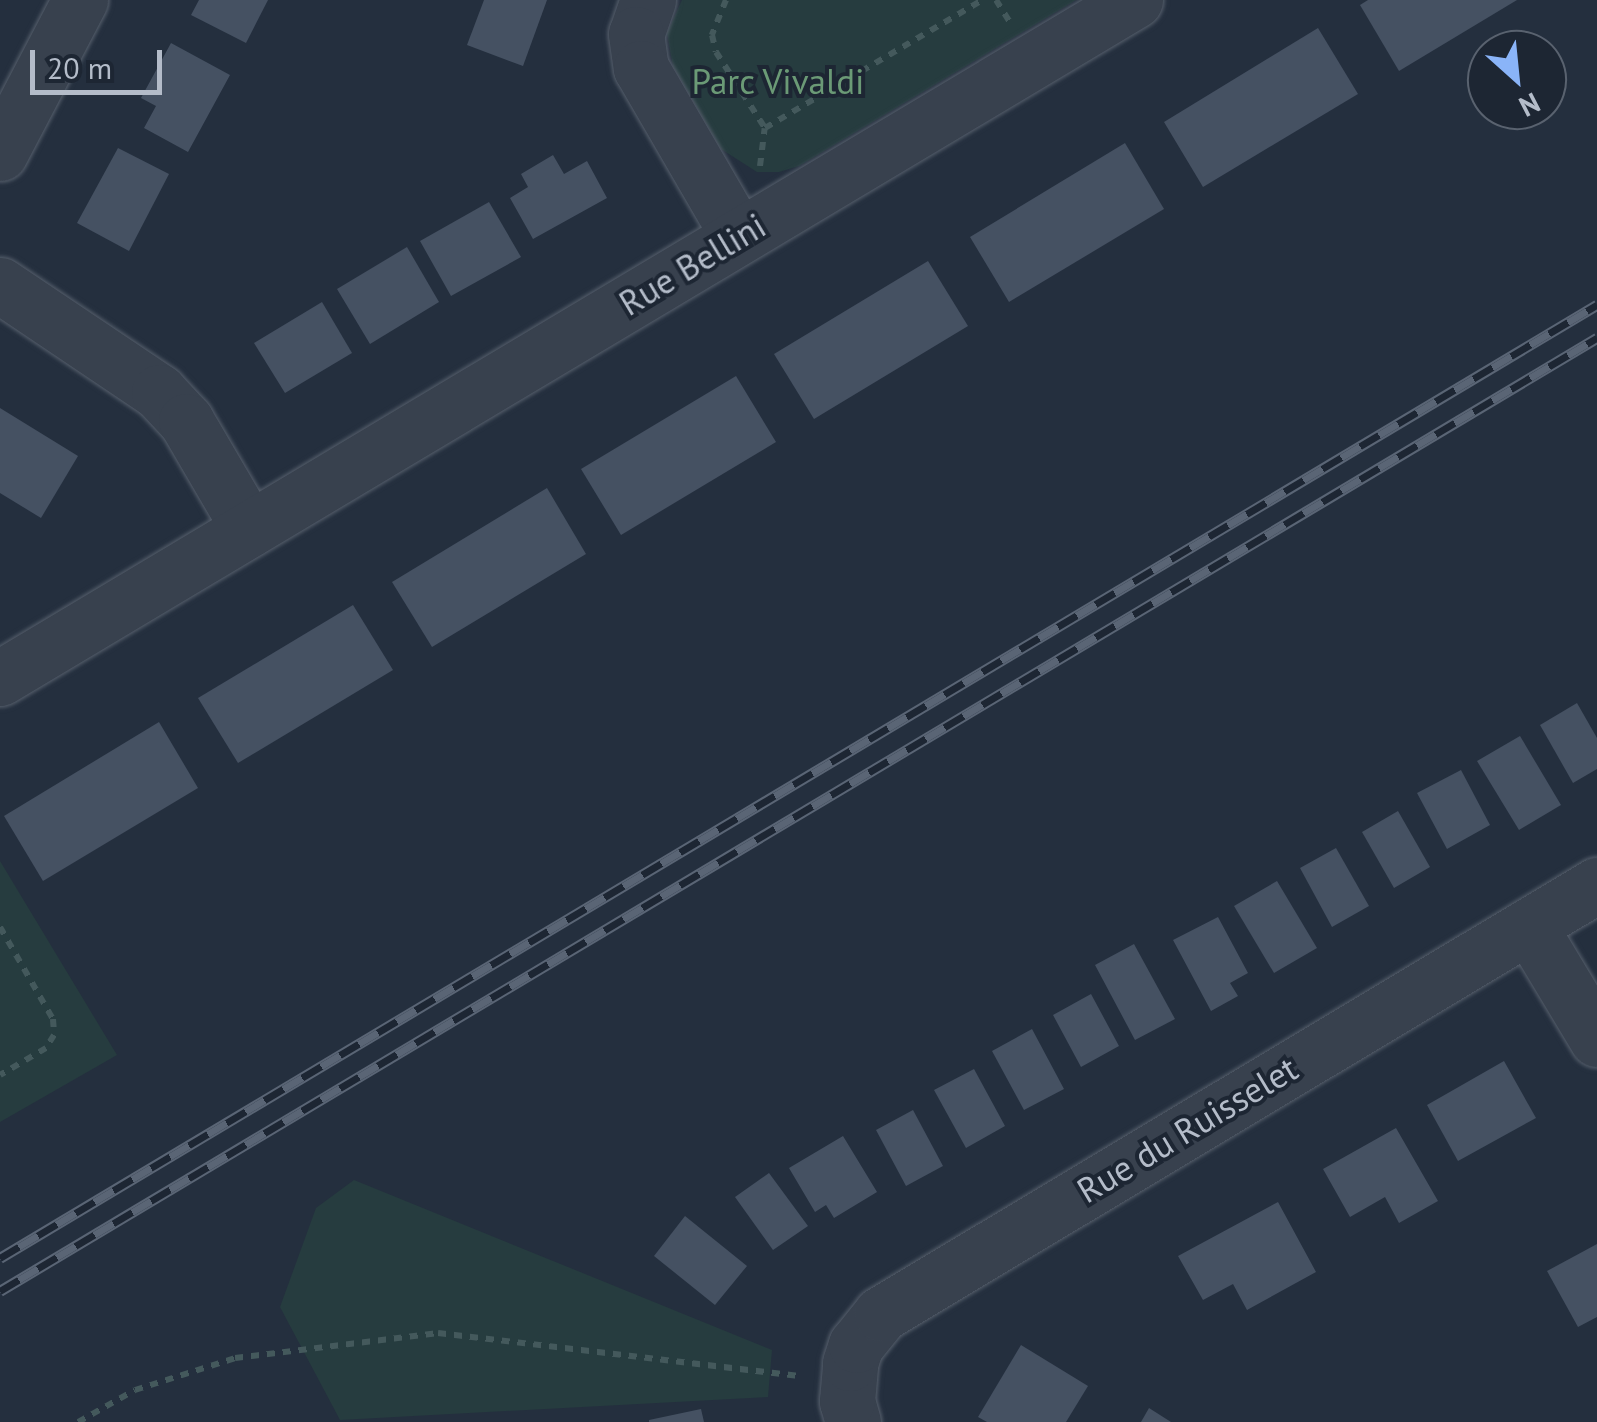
<!DOCTYPE html>
<style>
body{margin:0}
#map{position:relative;width:1597px;height:1422px;overflow:hidden;background:#242f3e;font-family:"PT Sans",sans-serif}
div>[style]{position:absolute}
.green>*{inset:0;background:#263c3f}
.building>*{inset:0;background:#455162}
.path>*{height:6px;margin-top:-3px;transform-origin:0;background:repeating-linear-gradient(90deg,#44595c 0 8px,transparent 0 16px)}
.roads{filter:drop-shadow(0 0 2px #565f6c) drop-shadow(0 0 2px #565f6c)}
.minor>*{height:55px;margin:-27.5px;padding:0 27.5px;transform-origin:27.5px;border-radius:27.5px;background:#38414e}
.rail>*{height:11px;margin-top:-5.5px;transform-origin:0;background:repeating-linear-gradient(90deg,#1d2633 0 22px,#5a6575 0 44px);box-sizing:border-box;border-block:2px solid #5a6575}
span{translate:-50% -50%;white-space:nowrap;text-align:center;line-height:1.15;-webkit-text-stroke:8px #1d2633;paint-order:stroke}
.park-label{font-size:35px;color:#6b9a76}
.street-label{font-size:35px;color:#b4bcc9}
.north{position:absolute;left:1467px;top:30px;width:100px;height:100px;box-sizing:border-box;background:#1d2633;border:2px solid #59626f;border-radius:50%;rotate:153deg;font-size:28px;font-weight:700;line-height:40px;text-align:center;color:#b4bcc9}
.north::after{content:'';display:block;margin:auto;width:35px;height:45px;background:#8ab4f8;clip-path:polygon(50% 0,100% 100%,50% 72%,0 100%)}
.scale{position:absolute;left:30px;top:50px;width:132px;height:45px;box-sizing:border-box;border:5px solid #b4bcc9;border-top:0;padding-left:12px;font-size:30px;line-height:35px;white-space:nowrap;color:#b4bcc9;-webkit-text-stroke:8px #1d2633;paint-order:stroke}
</style>
<div id="map">
<div class="green">
<div style="clip-path:polygon(682px 0,1076px 0,799px 166px,779px 172px,757px 172px,721px 149px,673px 66px,667px 33px)"></div>
<div style="clip-path:polygon(0 861px,117px 1055px,0 1122px)"></div>
<div style="clip-path:polygon(354px 1180px,772px 1350px,768px 1397px,340px 1420px,280px 1307px,316px 1208px)"></div>
</div>
<div class="building">
<div style="clip-path:polygon(199px 0,268px 0,246px 43px,191px 15px)"></div>
<div style="clip-path:polygon(484px 0,547px 0,523px 66px,467px 45px)"></div>
<div style="clip-path:polygon(1368px 0,1517px 0,1399px 71px,1360px 5px)"></div>
<div style="clip-path:polygon(1318px 28px,1358px 94px,1203px 187px,1164px 122px)"></div>
<div style="clip-path:polygon(171px 43px,230px 75px,188px 152px,144px 128px,156px 106px,141px 98px)"></div>
<div style="clip-path:polygon(1125px 143px,1164px 209px,1009px 302px,970px 237px)"></div>
<div style="clip-path:polygon(118px 148px,169px 174px,129px 251px,77px 223px)"></div>
<div style="clip-path:polygon(553px 155px,564px 174px,587px 161px,607px 198px,533px 239px,510px 198px,528px 187px,521px 174px)"></div>
<div style="clip-path:polygon(489px 202px,521px 257px,451px 296px,420px 241px)"></div>
<div style="clip-path:polygon(407px 247px,439px 302px,370px 344px,337px 289px)"></div>
<div style="clip-path:polygon(928px 261px,968px 326px,814px 419px,774px 354px)"></div>
<div style="clip-path:polygon(322px 302px,352px 353px,285px 393px,254px 343px)"></div>
<div style="clip-path:polygon(736px 376px,776px 442px,621px 535px,581px 469px)"></div>
<div style="clip-path:polygon(0 408px,78px 456px,41px 518px,0 493px)"></div>
<div style="clip-path:polygon(547px 488px,586px 554px,432px 647px,392px 582px)"></div>
<div style="clip-path:polygon(353px 605px,393px 670px,238px 763px,198px 698px)"></div>
<div style="clip-path:polygon(1577px 703px,1597px 738px,1597px 769px,1573px 783px,1540px 725px)"></div>
<div style="clip-path:polygon(159px 722px,198px 788px,43px 881px,4px 816px)"></div>
<div style="clip-path:polygon(1520px 736px,1561px 805px,1519px 830px,1477px 761px)"></div>
<div style="clip-path:polygon(1461px 770px,1490px 825px,1447px 849px,1417px 793px)"></div>
<div style="clip-path:polygon(1398px 811px,1430px 867px,1394px 888px,1362px 832px)"></div>
<div style="clip-path:polygon(1336px 848px,1369px 906px,1332px 927px,1300px 868px)"></div>
<div style="clip-path:polygon(1277px 881px,1317px 948px,1274px 973px,1234px 906px)"></div>
<div style="clip-path:polygon(1218px 917px,1248px 973px,1230px 983px,1238px 996px,1211px 1011px,1173px 940px)"></div>
<div style="clip-path:polygon(1134px 944px,1175px 1019px,1135px 1040px,1095px 965px)"></div>
<div style="clip-path:polygon(1091px 994px,1119px 1046px,1081px 1067px,1053px 1015px)"></div>
<div style="clip-path:polygon(1032px 1029px,1064px 1089px,1024px 1110px,992px 1051px)"></div>
<div style="clip-path:polygon(1504px 1061px,1536px 1118px,1458px 1161px,1427px 1105px)"></div>
<div style="clip-path:polygon(974px 1069px,1005px 1126px,966px 1148px,934px 1090px)"></div>
<div style="clip-path:polygon(913px 1110px,943px 1166px,906px 1186px,876px 1130px)"></div>
<div style="clip-path:polygon(1396px 1128px,1438px 1201px,1399px 1223px,1385px 1197px,1350px 1217px,1323px 1169px)"></div>
<div style="clip-path:polygon(843px 1136px,877px 1192px,834px 1218px,826px 1205px,815px 1212px,789px 1168px)"></div>
<div style="clip-path:polygon(769px 1173px,808px 1226px,773px 1250px,735px 1197px)"></div>
<div style="clip-path:polygon(1278px 1202px,1316px 1272px,1247px 1310px,1233px 1284px,1203px 1300px,1178px 1256px)"></div>
<div style="clip-path:polygon(685px 1216px,747px 1266px,715px 1305px,654px 1256px)"></div>
<div style="clip-path:polygon(1597px 1244px,1597px 1317px,1578px 1327px,1547px 1271px)"></div>
<div style="clip-path:polygon(1021px 1345px,1088px 1386px,1066px 1422px,987px 1422px,978px 1417px)"></div>
<div style="clip-path:polygon(1149px 1408px,1171px 1422px,1141px 1422px)"></div>
<div style="clip-path:polygon(701px 1409px,704px 1422px,649px 1422px,649px 1420px)"></div>
</div>
<div class="path">
<div style="left:726px;top:0;width:38px;rotate:112deg"></div>
<div style="left:712px;top:35px;width:17px;rotate:77deg"></div>
<div style="left:716px;top:52px;width:90px;rotate:57.2deg"></div>
<div style="left:765px;top:128px;width:252px;rotate:-30.5deg"></div>
<div style="left:996px;top:0;width:25px;rotate:58deg"></div>
<div style="left:760px;top:166px;width:38px;rotate:-83deg"></div>
<div style="left:0;top:927px;width:106px;rotate:60.1deg"></div>
<div style="left:53px;top:1019px;width:16px;rotate:86deg"></div>
<div style="left:54px;top:1035px;width:15px;rotate:122deg"></div>
<div style="left:46px;top:1048px;width:53px;rotate:149.6deg"></div>
<div style="left:78px;top:1422px;width:65px;rotate:-29.3deg"></div>
<div style="left:135px;top:1390px;width:105px;rotate:-17.7deg"></div>
<div style="left:235px;top:1358px;width:205px;rotate:-7deg"></div>
<div style="left:438px;top:1333px;width:366px;rotate:6.8deg"></div>
</div>
<div class="roads">
<div class="minor">
<div style="left:648px;top:0;width:36px;rotate:109deg"></div>
<div style="left:636px;top:34px;width:34px;rotate:82deg"></div>
<div style="left:641px;top:68px;width:193px;rotate:59.9deg"></div>
<div style="left:0;top:153px;width:173px;rotate:-62.4deg"></div>
<div style="left:0;top:285px;width:192px;rotate:33.9deg"></div>
<div style="left:159px;top:392px;width:40px;rotate:47deg"></div>
<div style="left:186px;top:421px;width:125px;rotate:59.7deg"></div>
<div style="left:0;top:678px;width:1322px;rotate:-30.85deg"></div>
<div style="left:1529px;top:926px;width:132px;rotate:59deg"></div>
<div style="left:853px;top:1422px;width:22px;rotate:-106deg"></div>
<div style="left:847px;top:1401px;width:38px;rotate:-85deg"></div>
<div style="left:850px;top:1363px;width:19px;rotate:-72deg"></div>
<div style="left:856px;top:1345px;width:40px;rotate:-51deg"></div>
<div style="left:881px;top:1314px;width:835px;rotate:-30.93deg"></div>
</div>
</div>
<div class="rail">
<div style="left:0;top:1258px;width:1860px;rotate:-30.83deg"></div>
<div style="left:0;top:1291px;width:1860px;rotate:-30.83deg"></div>
</div>
<div class="park-label">
<span style="left:778px;top:81px">Parc Vivaldi</span>
</div>
<div class="street-label">
<span style="left:692px;top:264px;rotate:-31deg">Rue Bellini</span>
<span style="left:1187px;top:1129px;rotate:-31deg">Rue du Ruisselet</span>
</div>
<div class="north">N</div>
<div class="scale">20 m</div>
</div>
